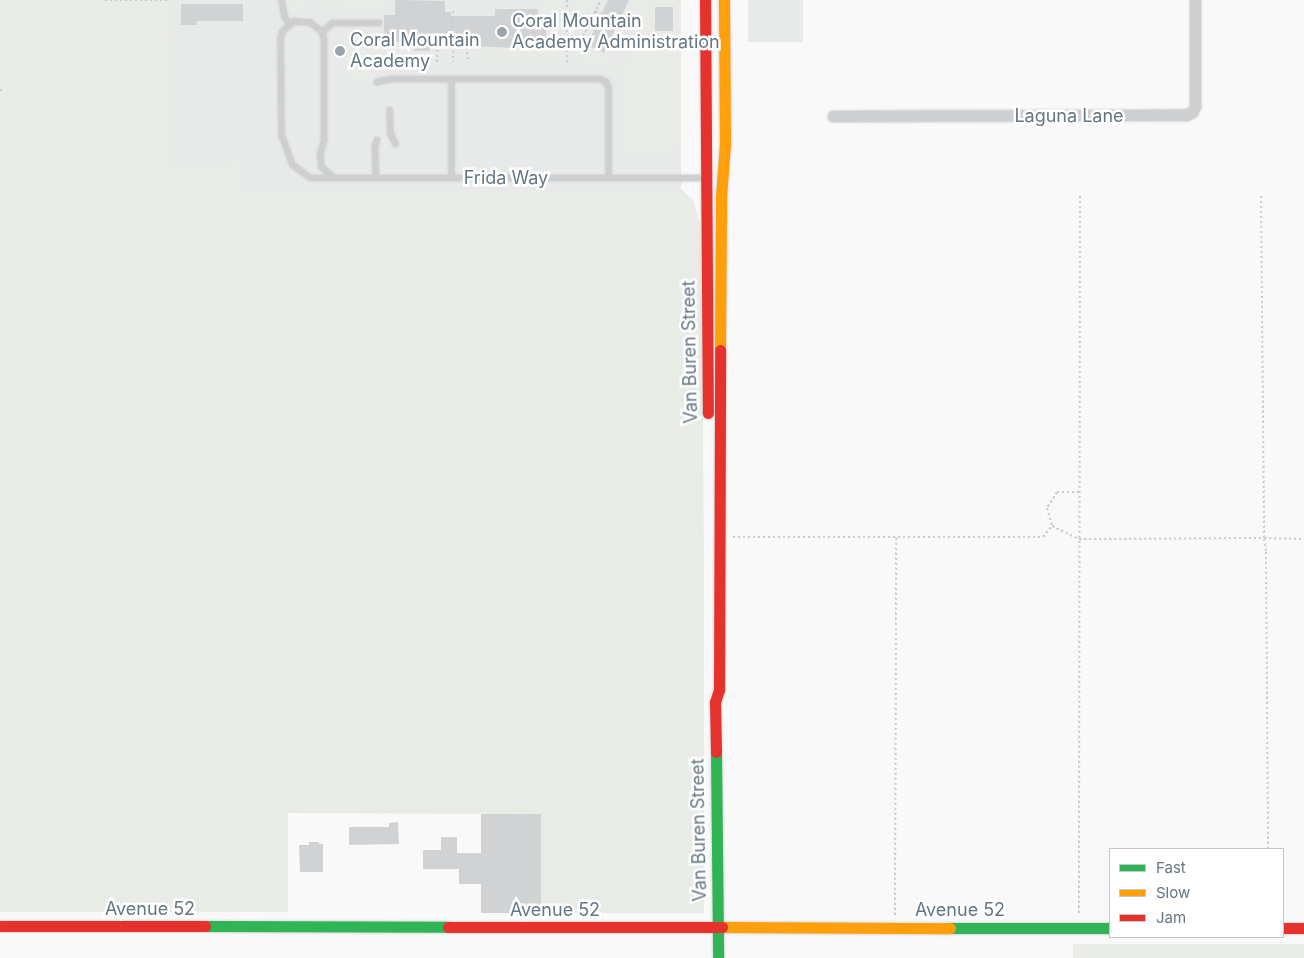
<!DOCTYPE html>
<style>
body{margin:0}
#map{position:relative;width:1304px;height:958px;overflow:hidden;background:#f9f9f9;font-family:Inter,sans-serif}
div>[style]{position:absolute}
.built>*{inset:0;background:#e8e9e9}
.green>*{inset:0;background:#e8ebe6}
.building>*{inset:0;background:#d0d2d3}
.path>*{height:2px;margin-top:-1px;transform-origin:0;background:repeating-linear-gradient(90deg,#cbcccd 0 2.5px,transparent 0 5px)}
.roads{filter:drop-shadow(0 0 1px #d5d6d7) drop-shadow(0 0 1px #d5d6d7)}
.lane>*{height:5.5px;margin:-2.75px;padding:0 2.75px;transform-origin:2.75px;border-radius:2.75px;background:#cecfd0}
.street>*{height:11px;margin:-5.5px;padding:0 5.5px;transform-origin:5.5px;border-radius:5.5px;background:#cecfd0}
.fast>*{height:11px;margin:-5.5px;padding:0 5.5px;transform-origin:5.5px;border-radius:5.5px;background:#30b455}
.slow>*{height:11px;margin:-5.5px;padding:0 5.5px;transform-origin:5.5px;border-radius:5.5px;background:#ff9f0a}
.jam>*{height:11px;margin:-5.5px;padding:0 5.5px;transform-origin:5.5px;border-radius:5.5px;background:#e5322d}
.dots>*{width:14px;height:14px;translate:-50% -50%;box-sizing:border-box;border:2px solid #fff;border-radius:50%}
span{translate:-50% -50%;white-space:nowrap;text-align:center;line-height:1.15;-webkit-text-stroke:5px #fff;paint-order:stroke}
.poi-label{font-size:18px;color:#657683}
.left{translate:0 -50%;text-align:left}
.street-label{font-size:18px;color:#657683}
.legend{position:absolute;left:1109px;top:848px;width:175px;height:90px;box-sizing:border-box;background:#fff;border:1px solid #c1c8cd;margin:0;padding:6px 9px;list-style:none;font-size:15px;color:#657683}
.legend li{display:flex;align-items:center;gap:10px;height:25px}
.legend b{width:25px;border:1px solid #c1c8cd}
</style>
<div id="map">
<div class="built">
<div style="clip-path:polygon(0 0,681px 0,681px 189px,0 189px)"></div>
<div style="clip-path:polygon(748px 0,803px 0,803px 42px,748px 42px)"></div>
</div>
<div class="green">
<div style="clip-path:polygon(0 0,170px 0,171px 165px,235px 165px,235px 27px,242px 27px,242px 189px,681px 189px,693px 200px,701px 227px,704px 556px,704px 913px,541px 913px,541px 814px,288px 813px,288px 912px,0 912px)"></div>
<div style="clip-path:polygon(292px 0,304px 0,304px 12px,293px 12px,290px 7px)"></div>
<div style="clip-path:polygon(314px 0,383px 0,383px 8px,345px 8px,345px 4px,314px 7px)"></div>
<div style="clip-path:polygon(540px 0,562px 0,561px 37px,549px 38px,549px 19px,541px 19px)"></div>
<div style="clip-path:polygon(573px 0,593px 0,580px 29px,573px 26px)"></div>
<div style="clip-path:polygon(632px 0,652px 1px,640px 26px,623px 18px)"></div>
<div style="clip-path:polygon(655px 0,681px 0,681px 141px,668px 154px,624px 154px,624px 91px,620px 75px)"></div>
<div style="clip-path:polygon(585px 47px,621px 65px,616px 72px,603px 64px,576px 63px)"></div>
<div style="clip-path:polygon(343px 48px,405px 48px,405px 54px,435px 54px,435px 60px,343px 60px)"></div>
<div style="clip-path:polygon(561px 48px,561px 60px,470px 60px,469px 52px)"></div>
<div style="clip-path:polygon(349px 69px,376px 69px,376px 73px,370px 76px,368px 83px,349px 83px)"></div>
<div style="clip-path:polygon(1073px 944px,1304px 944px,1304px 958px,1073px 958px)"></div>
</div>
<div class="building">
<div style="clip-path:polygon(395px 0,445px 1px,445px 12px,451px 12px,451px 16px,495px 16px,495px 9px,538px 9px,538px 24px,546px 24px,546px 39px,529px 39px,529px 46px,513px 46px,513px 48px,474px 46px,474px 42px,430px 42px,430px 51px,414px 51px,414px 42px,384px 42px,384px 15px,395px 15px)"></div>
<div style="clip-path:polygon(608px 0,629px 0,604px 53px,587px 45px)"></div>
<div style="clip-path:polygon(181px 4px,243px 4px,243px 21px,197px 21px,197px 25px,181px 25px)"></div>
<div style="clip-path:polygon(655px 7px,673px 7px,673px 31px,655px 31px)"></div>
<div style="clip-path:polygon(481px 814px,541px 814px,541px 913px,481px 913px,481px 884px,459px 884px,459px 869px,423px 869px,423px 850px,441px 850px,441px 837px,457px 837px,457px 853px,481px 853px)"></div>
<div style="clip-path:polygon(398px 822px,399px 844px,349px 845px,349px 827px,389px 827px,389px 823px)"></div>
<div style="clip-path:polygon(309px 842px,319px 842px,319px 844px,323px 844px,323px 872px,300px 872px,299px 845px,309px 845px)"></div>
</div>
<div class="path">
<div style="left:105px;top:0;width:65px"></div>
<div style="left:567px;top:0;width:62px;rotate:90deg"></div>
<div style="left:453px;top:11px;width:51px;rotate:90deg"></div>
<div style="left:595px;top:11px;width:7px;rotate:27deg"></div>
<div style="left:588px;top:26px;width:7px;rotate:27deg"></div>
<div style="left:567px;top:36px;width:16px"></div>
<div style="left:583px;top:36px;width:40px;rotate:-63.4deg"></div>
<div style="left:466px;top:42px;width:20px;rotate:84deg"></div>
<div style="left:437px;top:62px;width:20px;rotate:-87deg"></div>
<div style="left:0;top:90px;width:2px"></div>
<div style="left:1079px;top:492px;width:22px;rotate:180deg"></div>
<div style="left:1057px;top:492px;width:19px;rotate:122deg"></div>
<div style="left:1047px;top:508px;width:19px;rotate:74deg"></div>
<div style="left:1052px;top:526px;width:30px;rotate:26deg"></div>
<div style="left:1079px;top:539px;width:185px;rotate:-0.3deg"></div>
<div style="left:1264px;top:538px;width:345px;rotate:-90.5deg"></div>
<div style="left:733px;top:537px;width:310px"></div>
<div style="left:1043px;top:537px;width:14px;rotate:-51deg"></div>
<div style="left:1268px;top:849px;width:298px;rotate:-90.4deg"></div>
<div style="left:1266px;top:551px;width:13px;rotate:-99deg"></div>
<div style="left:1264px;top:538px;width:40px;rotate:1.4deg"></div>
<div style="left:1079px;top:913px;width:720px;rotate:-89.92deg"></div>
<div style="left:895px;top:915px;width:378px;rotate:-89.8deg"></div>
</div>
<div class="roads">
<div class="lane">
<div style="left:282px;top:0;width:17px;rotate:80deg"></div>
<div style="left:285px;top:17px;width:9px;rotate:58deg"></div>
<div style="left:322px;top:32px;width:14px;rotate:-39deg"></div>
<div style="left:333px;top:23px;width:46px"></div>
<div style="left:452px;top:79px;width:99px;rotate:90deg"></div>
<div style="left:377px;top:82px;width:15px;rotate:-11deg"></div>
<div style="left:392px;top:79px;width:208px"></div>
<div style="left:600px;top:79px;width:7px;rotate:27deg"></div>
<div style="left:606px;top:82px;width:7px;rotate:63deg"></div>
<div style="left:609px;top:88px;width:90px;rotate:90deg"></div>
<div style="left:390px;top:110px;width:24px;rotate:88deg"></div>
<div style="left:391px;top:134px;width:11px;rotate:63deg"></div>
<div style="left:334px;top:178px;width:16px;rotate:-140deg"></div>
<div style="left:322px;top:168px;width:13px;rotate:-99deg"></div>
<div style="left:320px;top:155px;width:15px;rotate:-74deg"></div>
<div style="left:324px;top:141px;width:101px;rotate:-90deg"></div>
<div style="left:324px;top:40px;width:8px;rotate:-104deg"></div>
<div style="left:322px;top:32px;width:15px;rotate:-143deg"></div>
<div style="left:310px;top:23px;width:16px;rotate:-176deg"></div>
<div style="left:294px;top:22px;width:15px;rotate:138deg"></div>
<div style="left:283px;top:32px;width:8px;rotate:104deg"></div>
<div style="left:281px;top:40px;width:95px;rotate:89.4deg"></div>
<div style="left:282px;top:135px;width:32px;rotate:70deg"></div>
<div style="left:293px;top:165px;width:22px;rotate:36deg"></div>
<div style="left:311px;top:178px;width:394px"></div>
<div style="left:376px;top:178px;width:31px;rotate:-92deg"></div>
<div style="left:375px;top:147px;width:7px;rotate:-74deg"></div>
</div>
<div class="street">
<div style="left:833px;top:116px;width:353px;rotate:-0.2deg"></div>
<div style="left:1186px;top:115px;width:7px;rotate:-27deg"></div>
<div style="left:1192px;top:112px;width:7px;rotate:-63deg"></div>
<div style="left:1195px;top:106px;width:106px;rotate:-90deg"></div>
</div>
<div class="fast">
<div style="left:716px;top:752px;width:206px;rotate:89.4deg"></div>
<div style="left:205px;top:926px;width:243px;rotate:0.2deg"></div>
<div style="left:950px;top:928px;width:160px"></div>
</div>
<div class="slow">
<div style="left:720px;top:350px;width:153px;rotate:-89.6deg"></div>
<div style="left:721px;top:197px;width:53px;rotate:-85.7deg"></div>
<div style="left:725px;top:144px;width:144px;rotate:-90.4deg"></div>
<div style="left:722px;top:927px;width:228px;rotate:0.3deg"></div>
</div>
<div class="jam">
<div style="left:705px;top:0;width:413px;rotate:89.6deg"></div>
<div style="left:716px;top:752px;width:50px;rotate:-91.1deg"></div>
<div style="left:715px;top:702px;width:13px;rotate:-72deg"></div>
<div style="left:719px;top:690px;width:340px;rotate:-89.8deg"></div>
<div style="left:0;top:926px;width:205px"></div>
<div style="left:448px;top:927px;width:274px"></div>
<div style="left:1283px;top:928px;width:21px"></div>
</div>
</div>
<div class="dots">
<div style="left:502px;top:32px;background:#99a4ac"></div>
<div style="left:340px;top:51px;background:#99a4ac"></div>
</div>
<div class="poi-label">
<span class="left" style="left:512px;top:32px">Coral Mountain<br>Academy Administration</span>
<span class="left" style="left:350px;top:51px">Coral Mountain<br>Academy</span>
</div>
<div class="street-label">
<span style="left:1069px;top:116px">Laguna Lane</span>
<span style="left:506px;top:178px">Frida Way</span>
<span style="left:690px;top:352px;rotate:-91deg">Van Buren Street</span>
<span style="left:699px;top:830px;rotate:-91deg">Van Buren Street</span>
<span style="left:150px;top:909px">Avenue 52</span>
<span style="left:555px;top:910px">Avenue 52</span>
<span style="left:960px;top:910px">Avenue 52</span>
</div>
<ul class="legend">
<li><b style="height:6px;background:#30b455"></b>Fast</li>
<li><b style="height:6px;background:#ff9f0a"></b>Slow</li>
<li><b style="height:6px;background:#e5322d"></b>Jam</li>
</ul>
</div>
